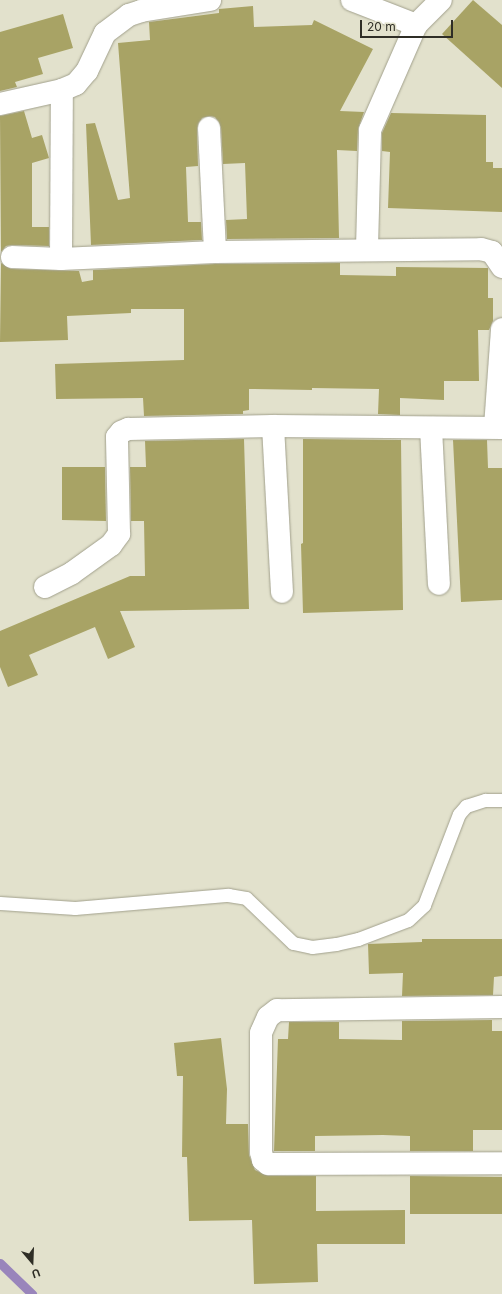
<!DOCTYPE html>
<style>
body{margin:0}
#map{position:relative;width:502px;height:1294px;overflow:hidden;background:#e2e1cc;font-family:Inter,sans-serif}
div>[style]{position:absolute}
.stream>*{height:9px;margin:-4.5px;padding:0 4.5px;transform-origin:4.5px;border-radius:4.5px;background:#9985bb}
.building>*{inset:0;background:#a8a365}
.roads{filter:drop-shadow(0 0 1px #a1a08c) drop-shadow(0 0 1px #a1a08c)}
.lane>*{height:13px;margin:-6.5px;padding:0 6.5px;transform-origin:6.5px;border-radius:6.5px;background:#fff}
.street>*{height:22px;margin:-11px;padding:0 11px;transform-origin:11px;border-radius:11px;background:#fff}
span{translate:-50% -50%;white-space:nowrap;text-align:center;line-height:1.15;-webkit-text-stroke:3px #e2e1cc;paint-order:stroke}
.north{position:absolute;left:12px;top:1242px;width:40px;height:40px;-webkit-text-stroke:3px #e2e1cc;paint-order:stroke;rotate:161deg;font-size:11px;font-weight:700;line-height:16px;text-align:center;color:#2f2e26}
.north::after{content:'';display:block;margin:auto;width:14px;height:18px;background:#2f2e26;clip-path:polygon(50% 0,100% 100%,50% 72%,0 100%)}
.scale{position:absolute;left:360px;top:20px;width:93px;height:18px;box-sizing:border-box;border:2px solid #2f2e26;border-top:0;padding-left:5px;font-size:12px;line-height:14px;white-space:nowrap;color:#2f2e26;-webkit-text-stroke:3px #e2e1cc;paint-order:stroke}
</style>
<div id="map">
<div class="stream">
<div style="left:0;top:1263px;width:45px;rotate:44.1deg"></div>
</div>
<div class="building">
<div style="clip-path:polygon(473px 0,502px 25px,502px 88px,442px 34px)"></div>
<div style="clip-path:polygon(253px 6px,254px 27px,312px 25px,314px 20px,373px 49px,340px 111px,364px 112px,358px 129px,357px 151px,337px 150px,339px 238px,227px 239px,226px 220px,247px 219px,245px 163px,223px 164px,221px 127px,215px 117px,209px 116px,202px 118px,197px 128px,198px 166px,186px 167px,188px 222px,201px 222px,202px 240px,91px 245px,86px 124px,95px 123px,118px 200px,130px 198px,118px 43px,150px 40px,149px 22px,219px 13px,219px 9px)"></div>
<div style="clip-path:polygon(63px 14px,73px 48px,38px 58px,43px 74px,15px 82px,17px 87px,0 91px,0 32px)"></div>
<div style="clip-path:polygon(24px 111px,32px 138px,42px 135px,49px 158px,32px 163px,32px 227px,49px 227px,49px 246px,12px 245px,6px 246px,1px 252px,0 116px)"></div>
<div style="clip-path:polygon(391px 113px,486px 115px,486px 162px,493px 162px,493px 168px,502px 168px,502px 212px,388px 208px,390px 152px,382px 151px,382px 133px)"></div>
<div style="clip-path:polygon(1px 263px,11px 269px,79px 271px,82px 282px,93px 280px,93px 270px,215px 264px,340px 263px,340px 275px,396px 276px,396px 267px,488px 268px,488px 298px,493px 298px,493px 321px,489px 330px,478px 330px,479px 381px,444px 381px,444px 400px,400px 398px,400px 415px,378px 414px,379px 389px,312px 388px,312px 390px,249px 389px,249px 410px,243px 411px,243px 414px,144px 416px,143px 398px,56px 399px,55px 364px,184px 360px,184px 309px,131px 309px,131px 313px,67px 316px,68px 340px,0 342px)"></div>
<div style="clip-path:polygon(244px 439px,249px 609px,120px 611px,135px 647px,108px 659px,95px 627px,29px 655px,38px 675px,8px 687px,0 667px,0 631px,130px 576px,145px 576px,144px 521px,131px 521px,130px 467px,146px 467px,145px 441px)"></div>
<div style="clip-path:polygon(303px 439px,401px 440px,403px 610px,303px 613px,301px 544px,303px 543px)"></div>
<div style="clip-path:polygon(453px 440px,487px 440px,488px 468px,502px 468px,502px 600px,461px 602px)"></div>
<div style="clip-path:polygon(62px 467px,105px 467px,106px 521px,62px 520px)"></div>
<div style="clip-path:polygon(422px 939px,502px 939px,502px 976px,494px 977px,493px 995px,402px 996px,403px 973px,369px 974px,368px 944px,422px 942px)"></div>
<div style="clip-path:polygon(492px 1020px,492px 1031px,502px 1031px,502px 1130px,473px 1130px,473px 1151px,410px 1151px,410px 1136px,383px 1135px,315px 1136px,315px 1151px,274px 1151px,278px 1039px,288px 1039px,289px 1022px,339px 1022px,339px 1039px,402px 1040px,402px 1021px)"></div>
<div style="clip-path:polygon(221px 1038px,227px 1089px,226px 1124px,248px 1124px,249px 1155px,255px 1170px,268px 1176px,316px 1176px,316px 1211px,405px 1210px,405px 1244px,317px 1244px,318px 1282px,254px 1284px,252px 1220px,189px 1221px,187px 1157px,182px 1157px,183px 1076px,177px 1076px,174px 1043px)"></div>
<div style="clip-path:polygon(410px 1176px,502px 1177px,502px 1214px,410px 1214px)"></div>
</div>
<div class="roads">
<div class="lane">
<div style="left:0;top:903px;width:75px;rotate:3.8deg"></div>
<div style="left:75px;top:908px;width:154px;rotate:-4.9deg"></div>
<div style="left:228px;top:895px;width:18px;rotate:9deg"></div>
<div style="left:246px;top:898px;width:65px;rotate:43.8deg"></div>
<div style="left:293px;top:943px;width:19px;rotate:12deg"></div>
<div style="left:312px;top:947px;width:24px;rotate:-7deg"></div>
<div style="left:336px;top:944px;width:23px;rotate:-13deg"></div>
<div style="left:358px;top:939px;width:53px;rotate:-20.8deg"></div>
<div style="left:408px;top:920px;width:22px;rotate:-43deg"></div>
<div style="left:424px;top:905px;width:97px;rotate:-69deg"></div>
<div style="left:459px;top:814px;width:11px;rotate:-49deg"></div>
<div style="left:466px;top:806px;width:20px;rotate:-18deg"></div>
<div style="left:485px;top:800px;width:17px"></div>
</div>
<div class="street">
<div style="left:352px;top:0;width:69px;rotate:21.3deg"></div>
<div style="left:0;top:104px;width:64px;rotate:-12.7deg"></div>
<div style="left:62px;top:90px;width:15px;rotate:-23deg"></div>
<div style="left:76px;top:84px;width:17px;rotate:-50deg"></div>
<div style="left:87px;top:71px;width:42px;rotate:-64.7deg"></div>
<div style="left:105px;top:33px;width:30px;rotate:-37deg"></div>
<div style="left:129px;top:15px;width:13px;rotate:-18deg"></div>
<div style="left:141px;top:11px;width:70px;rotate:-9.1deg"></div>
<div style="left:209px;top:128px;width:124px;rotate:87.2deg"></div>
<div style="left:367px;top:248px;width:118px;rotate:-88.5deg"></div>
<div style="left:370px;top:130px;width:115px;rotate:-66.3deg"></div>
<div style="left:416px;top:25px;width:35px;rotate:-45deg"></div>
<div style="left:12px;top:257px;width:49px;rotate:2.3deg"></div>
<div style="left:61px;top:259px;width:154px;rotate:-2.6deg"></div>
<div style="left:215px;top:252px;width:266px;rotate:-0.6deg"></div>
<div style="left:481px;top:249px;width:11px;rotate:15deg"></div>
<div style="left:492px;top:252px;width:18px;rotate:56deg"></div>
<div style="left:61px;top:259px;width:169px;rotate:-89.7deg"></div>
<div style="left:273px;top:426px;width:166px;rotate:86.9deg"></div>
<div style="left:495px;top:427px;width:98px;rotate:-85.9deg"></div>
<div style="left:431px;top:428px;width:156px;rotate:87.1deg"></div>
<div style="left:45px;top:587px;width:30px;rotate:-27deg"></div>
<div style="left:72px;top:573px;width:48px;rotate:-35.7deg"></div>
<div style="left:111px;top:545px;width:14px;rotate:-54deg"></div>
<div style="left:119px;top:534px;width:97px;rotate:-91.2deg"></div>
<div style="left:117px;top:437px;width:6px;rotate:-51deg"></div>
<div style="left:121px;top:432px;width:8px;rotate:-23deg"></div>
<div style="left:128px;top:429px;width:145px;rotate:-1.2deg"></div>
<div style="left:273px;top:426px;width:229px;rotate:0.5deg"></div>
<div style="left:502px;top:1007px;width:225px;rotate:179.2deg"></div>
<div style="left:277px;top:1010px;width:11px;rotate:142deg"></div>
<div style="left:268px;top:1017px;width:17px;rotate:114deg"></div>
<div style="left:261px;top:1033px;width:119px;rotate:90deg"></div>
<div style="left:261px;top:1152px;width:8px;rotate:76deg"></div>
<div style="left:263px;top:1160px;width:6px;rotate:39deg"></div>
<div style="left:268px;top:1164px;width:234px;rotate:-0.2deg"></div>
</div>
</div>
<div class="north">U</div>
<div class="scale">20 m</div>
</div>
